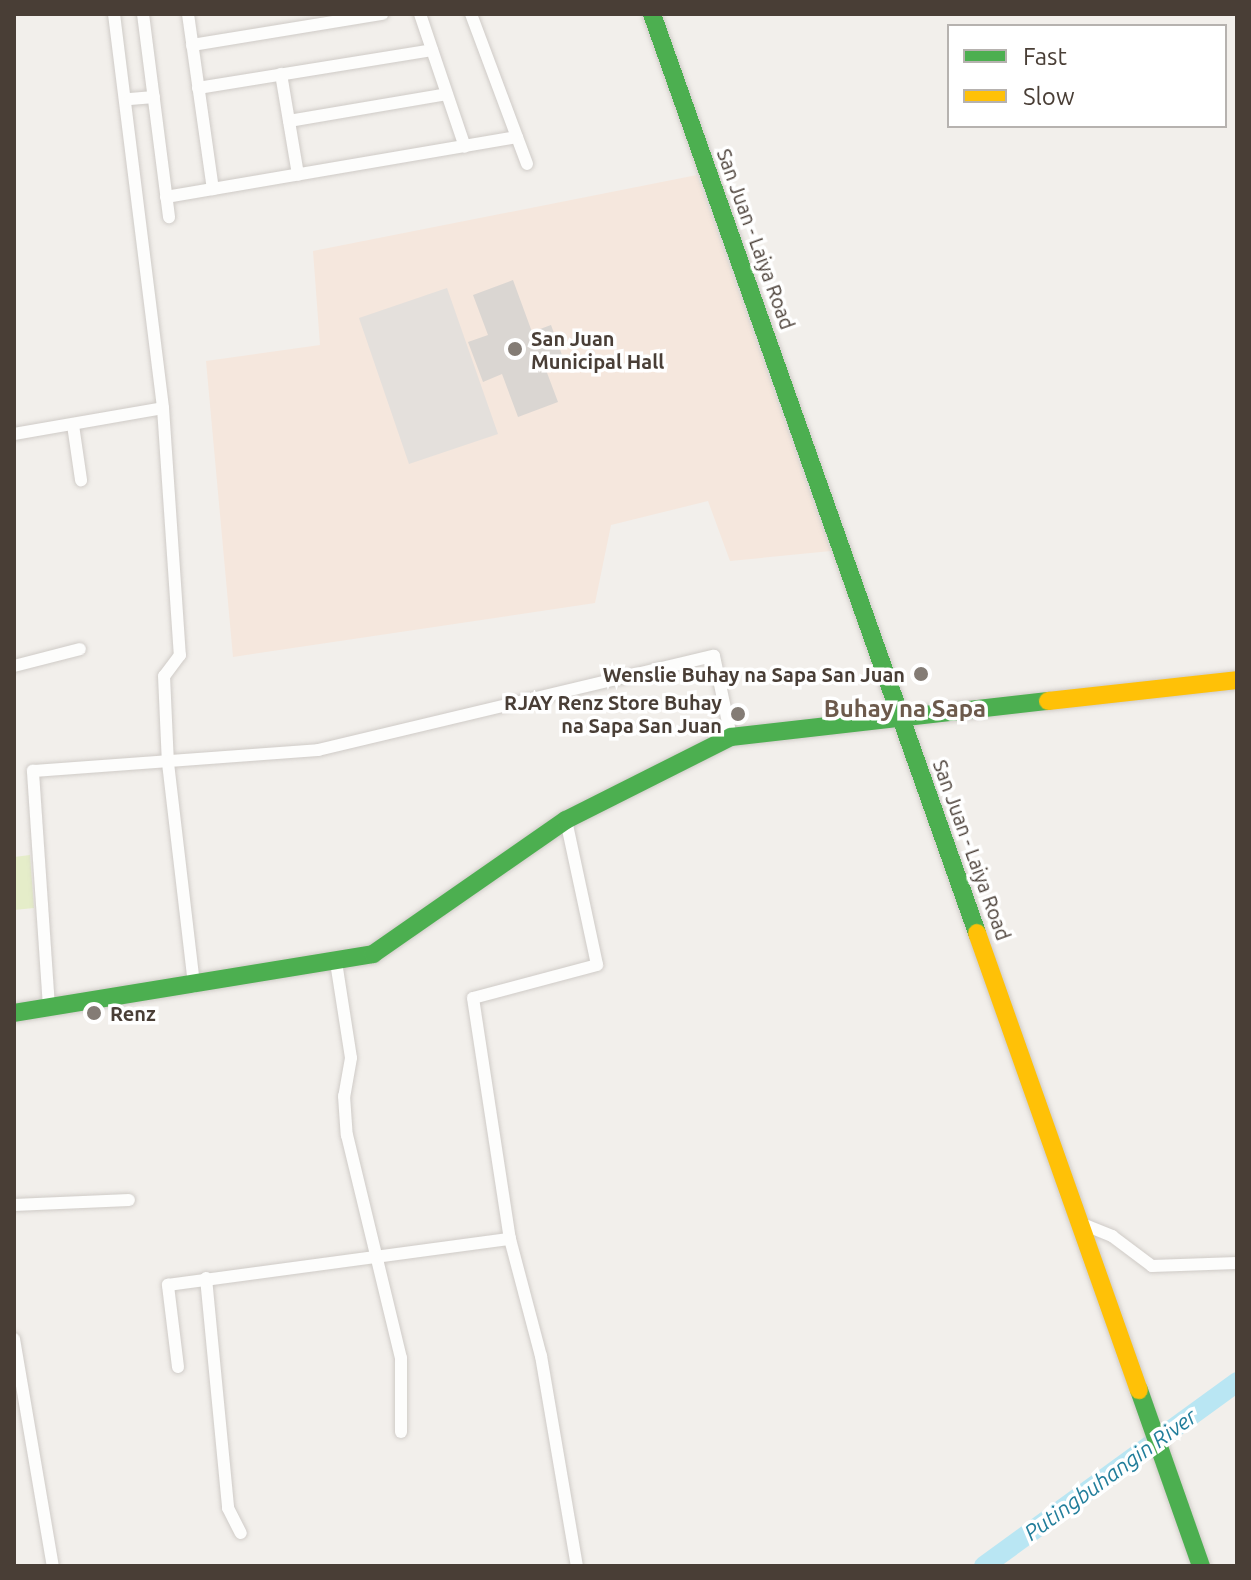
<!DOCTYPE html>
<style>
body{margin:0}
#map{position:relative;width:1251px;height:1580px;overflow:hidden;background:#f2efeb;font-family:Ubuntu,sans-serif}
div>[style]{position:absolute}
.commercial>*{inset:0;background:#f5e7dd}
.green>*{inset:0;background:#e5edc9}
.parking>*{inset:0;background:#e4e0dc}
.river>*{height:20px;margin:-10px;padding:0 10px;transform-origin:10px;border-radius:10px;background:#b9e6f3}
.building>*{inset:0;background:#dad6d2}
.roads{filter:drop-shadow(0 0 2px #cfcbc7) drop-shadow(0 0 2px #cfcbc7)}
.street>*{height:12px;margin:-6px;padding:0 6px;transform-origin:6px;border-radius:6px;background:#fdfdfc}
.fast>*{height:18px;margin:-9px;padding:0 9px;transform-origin:9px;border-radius:9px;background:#4caf50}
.slow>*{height:18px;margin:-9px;padding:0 9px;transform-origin:9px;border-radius:9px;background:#ffc107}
.dots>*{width:22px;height:22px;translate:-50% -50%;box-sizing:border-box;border:4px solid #fff;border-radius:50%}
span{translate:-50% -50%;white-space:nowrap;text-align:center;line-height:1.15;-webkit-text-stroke:7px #fff;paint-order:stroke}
.street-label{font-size:20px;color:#493e36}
.poi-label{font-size:20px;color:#493e36;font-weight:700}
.left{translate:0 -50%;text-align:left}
.right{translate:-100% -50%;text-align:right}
.water-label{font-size:22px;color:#227e9b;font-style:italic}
.quarter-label{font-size:24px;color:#6d5a4c;font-weight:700}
.frame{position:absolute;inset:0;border:16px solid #493e36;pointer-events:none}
.legend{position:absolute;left:947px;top:24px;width:280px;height:104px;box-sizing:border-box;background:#fff;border:2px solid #b6b2af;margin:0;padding:10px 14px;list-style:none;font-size:24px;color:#493e36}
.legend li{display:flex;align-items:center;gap:16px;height:40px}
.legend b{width:40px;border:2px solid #b6b2af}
</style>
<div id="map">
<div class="commercial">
<div style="clip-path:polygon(697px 175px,831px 551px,730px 561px,708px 501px,611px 525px,595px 603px,233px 657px,206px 361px,320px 345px,313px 251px)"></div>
</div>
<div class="green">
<div style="clip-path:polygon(30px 855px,34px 908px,14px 910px,14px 857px)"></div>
</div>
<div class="parking">
<div style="clip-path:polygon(447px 288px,498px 434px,409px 464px,359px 318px)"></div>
</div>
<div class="river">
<div style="left:984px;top:1566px;width:313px;rotate:-36deg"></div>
</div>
<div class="building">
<div style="clip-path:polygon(513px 280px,532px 332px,551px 325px,562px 355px,543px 362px,558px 402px,518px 417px,502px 374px,483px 382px,468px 342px,488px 335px,473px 295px)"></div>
</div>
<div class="roads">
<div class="street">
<div style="left:114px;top:14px;width:397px;rotate:82.9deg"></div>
<div style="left:163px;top:408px;width:248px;rotate:86.1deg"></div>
<div style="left:180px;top:655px;width:26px;rotate:127deg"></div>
<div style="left:164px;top:676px;width:87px;rotate:87.4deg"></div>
<div style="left:168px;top:763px;width:225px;rotate:83.3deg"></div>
<div style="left:143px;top:14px;width:205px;rotate:82.7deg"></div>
<div style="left:188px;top:14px;width:177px;rotate:81.9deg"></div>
<div style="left:420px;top:14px;width:140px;rotate:71.3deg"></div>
<div style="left:471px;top:14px;width:160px;rotate:69.5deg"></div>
<div style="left:192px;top:45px;width:193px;rotate:-9.3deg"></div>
<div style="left:281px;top:74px;width:102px;rotate:80.4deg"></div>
<div style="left:198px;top:88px;width:237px;rotate:-9.2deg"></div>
<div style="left:130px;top:99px;width:24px;rotate:-5deg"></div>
<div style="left:289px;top:121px;width:160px;rotate:-9.7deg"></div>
<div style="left:166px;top:197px;width:356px;rotate:-9.7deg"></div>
<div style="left:73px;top:425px;width:56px;rotate:81.7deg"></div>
<div style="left:14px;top:434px;width:151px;rotate:-9.9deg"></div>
<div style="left:14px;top:666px;width:68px;rotate:-14.4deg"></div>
<div style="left:566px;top:820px;width:148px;rotate:77.9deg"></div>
<div style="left:597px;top:965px;width:128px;rotate:165.1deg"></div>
<div style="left:473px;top:998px;width:244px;rotate:81.3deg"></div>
<div style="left:510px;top:1239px;width:121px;rotate:75.2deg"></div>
<div style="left:541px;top:1356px;width:213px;rotate:80.3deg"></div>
<div style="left:336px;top:962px;width:97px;rotate:81.1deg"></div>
<div style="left:351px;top:1058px;width:39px;rotate:100deg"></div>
<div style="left:344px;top:1096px;width:39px;rotate:86deg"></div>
<div style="left:347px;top:1135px;width:229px;rotate:76.4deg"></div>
<div style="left:401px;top:1358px;width:74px;rotate:90deg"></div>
<div style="left:49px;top:1007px;width:237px;rotate:-93.9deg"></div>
<div style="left:33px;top:771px;width:286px;rotate:-4.2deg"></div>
<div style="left:318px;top:750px;width:407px;rotate:-13.4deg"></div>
<div style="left:714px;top:656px;width:83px;rotate:78.1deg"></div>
<div style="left:14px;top:1205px;width:115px;rotate:-2.5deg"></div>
<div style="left:1080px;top:1223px;width:35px;rotate:22deg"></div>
<div style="left:1112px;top:1236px;width:50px;rotate:36.9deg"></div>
<div style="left:1152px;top:1266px;width:85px;rotate:-2deg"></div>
<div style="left:206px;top:1278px;width:231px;rotate:84.5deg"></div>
<div style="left:228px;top:1508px;width:28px;rotate:63deg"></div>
<div style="left:14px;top:1339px;width:230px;rotate:80.3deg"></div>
<div style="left:178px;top:1367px;width:83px;rotate:-97deg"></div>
<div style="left:168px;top:1285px;width:345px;rotate:-7.7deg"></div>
</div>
<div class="fast">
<div style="left:652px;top:14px;width:975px;rotate:70.52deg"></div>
<div style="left:14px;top:1013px;width:364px;rotate:-9.3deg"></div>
<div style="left:373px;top:954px;width:235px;rotate:-34.8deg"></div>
<div style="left:566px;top:820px;width:185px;rotate:-26.7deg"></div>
<div style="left:731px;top:737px;width:319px;rotate:-6.5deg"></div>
<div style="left:1139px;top:1390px;width:187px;rotate:70.6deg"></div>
</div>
<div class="slow">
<div style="left:1048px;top:701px;width:190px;rotate:-6.3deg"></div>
<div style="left:977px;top:933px;width:485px;rotate:70.5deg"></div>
</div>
</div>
<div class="dots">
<div style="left:515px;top:349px;background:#847c75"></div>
<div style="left:921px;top:674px;background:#847c75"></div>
<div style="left:738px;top:714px;background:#847c75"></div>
<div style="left:94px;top:1013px;background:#847c75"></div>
</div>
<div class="street-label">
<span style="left:756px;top:239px;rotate:70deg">San Juan - Laiya Road</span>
<span style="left:972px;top:850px;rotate:70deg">San Juan - Laiya Road</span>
</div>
<div class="poi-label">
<span class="left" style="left:531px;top:350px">San Juan<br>Municipal Hall</span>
<span class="right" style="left:905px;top:674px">Wenslie Buhay na Sapa San Juan</span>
<span class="right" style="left:722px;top:714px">RJAY Renz Store Buhay<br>na Sapa San Juan</span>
<span class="left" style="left:110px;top:1013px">Renz</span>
</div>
<div class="water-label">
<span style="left:1110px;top:1474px;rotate:-36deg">Putingbuhangin River</span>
</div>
<div class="quarter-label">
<span style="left:905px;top:709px">Buhay na Sapa</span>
</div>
<div class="frame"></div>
<ul class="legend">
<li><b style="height:10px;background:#4caf50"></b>Fast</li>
<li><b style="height:10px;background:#ffc107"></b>Slow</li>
</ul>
</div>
